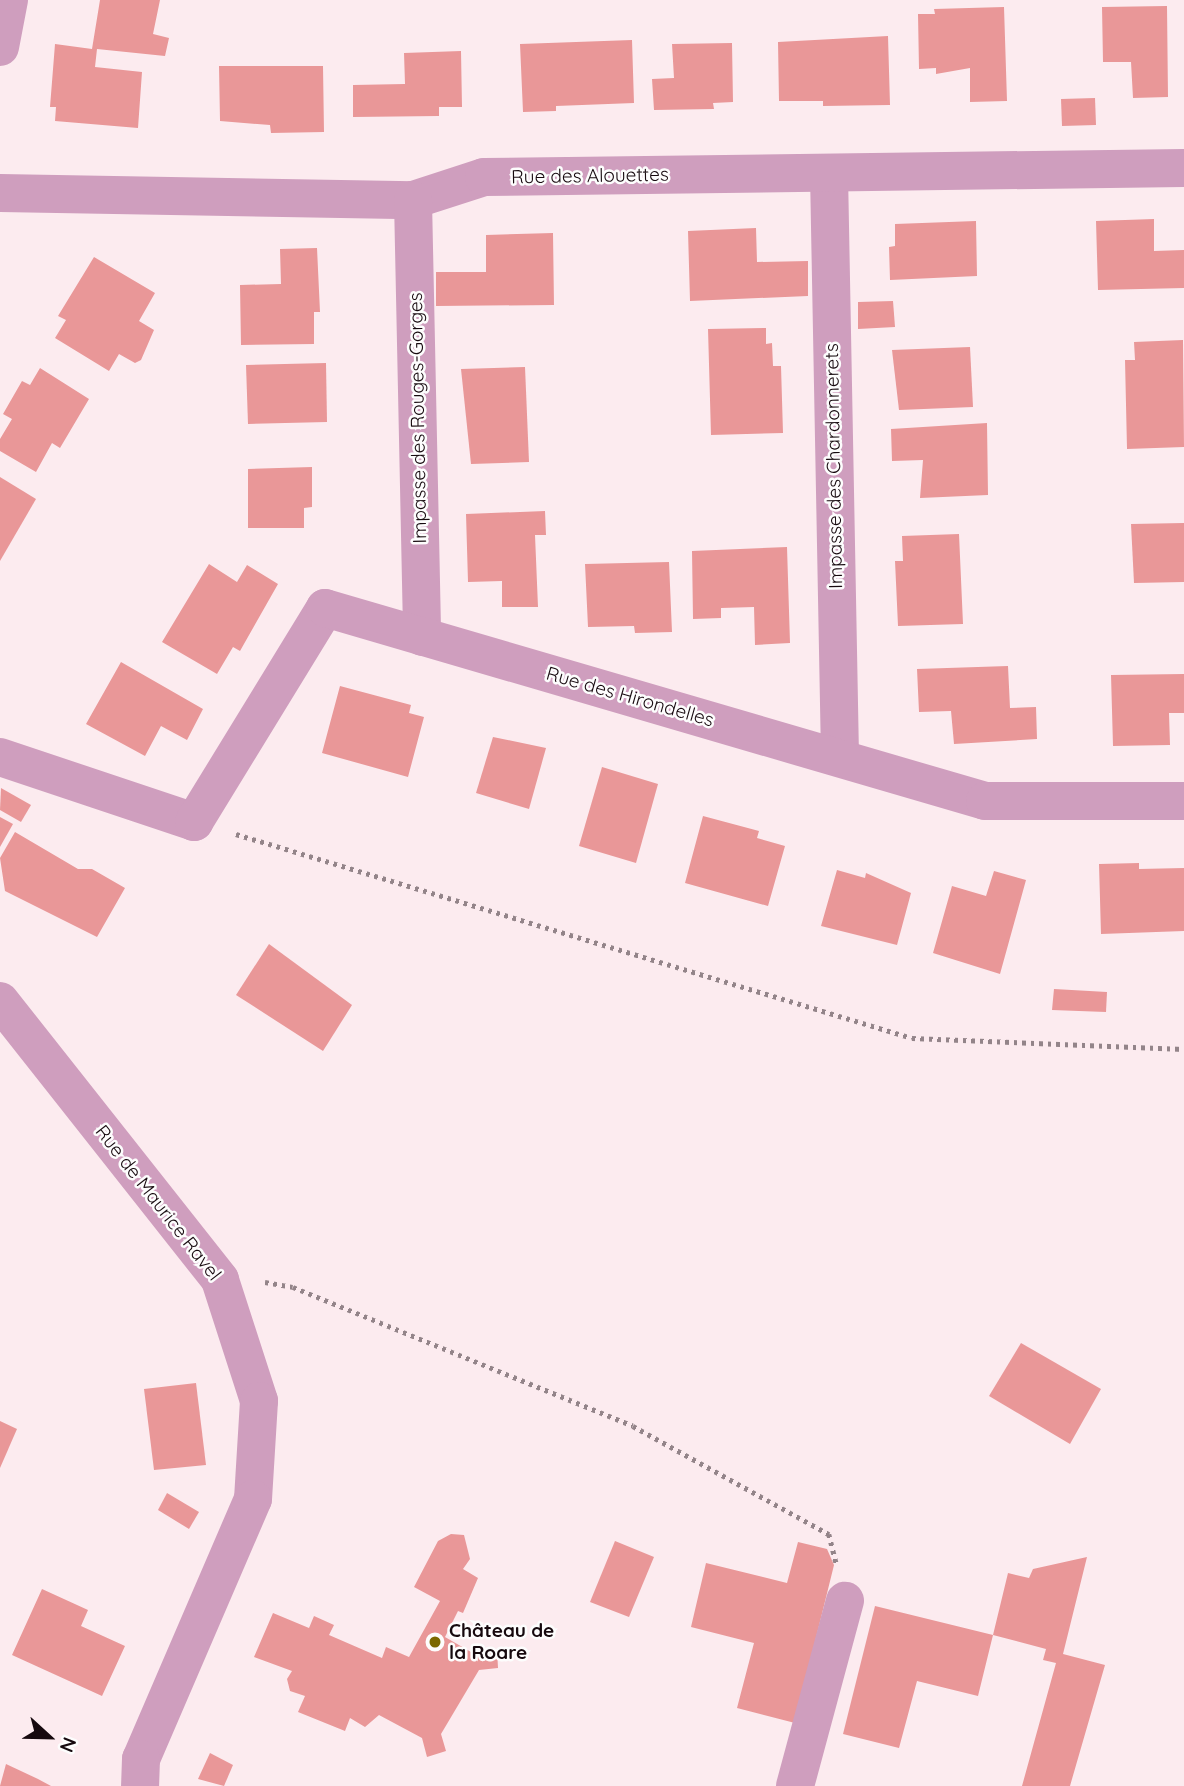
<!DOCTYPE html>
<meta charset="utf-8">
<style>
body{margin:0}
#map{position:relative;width:1184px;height:1786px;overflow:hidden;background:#fcebef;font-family:Quicksand,sans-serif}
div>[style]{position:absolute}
.building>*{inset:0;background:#e99798}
.path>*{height:4.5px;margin-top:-2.25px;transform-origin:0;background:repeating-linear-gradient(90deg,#938489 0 3.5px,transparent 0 8.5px)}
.minor>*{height:38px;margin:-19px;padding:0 19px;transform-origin:19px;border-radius:19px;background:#cf9ebe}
.dots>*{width:19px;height:19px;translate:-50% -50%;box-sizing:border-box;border:4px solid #fdfdfd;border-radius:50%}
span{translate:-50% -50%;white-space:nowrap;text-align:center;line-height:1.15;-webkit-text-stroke:5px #fdfdfd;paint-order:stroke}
.street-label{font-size:19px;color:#16090e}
.poi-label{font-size:19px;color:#16090e;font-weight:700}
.left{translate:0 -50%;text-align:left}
.north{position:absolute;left:14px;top:1702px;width:70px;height:70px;-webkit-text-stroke:5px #fdfdfd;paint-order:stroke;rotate:112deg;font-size:19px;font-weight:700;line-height:28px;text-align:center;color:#16090e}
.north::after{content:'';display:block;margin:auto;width:24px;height:32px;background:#16090e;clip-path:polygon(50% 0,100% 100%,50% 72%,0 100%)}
</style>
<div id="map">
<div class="building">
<div style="clip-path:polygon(100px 0,160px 0,153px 34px,169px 38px,165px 56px,97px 49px,95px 67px,142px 72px,138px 128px,55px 121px,56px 107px,50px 107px,55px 44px,92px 49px)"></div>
<div style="clip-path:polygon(1167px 6px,1168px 97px,1133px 98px,1131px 62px,1103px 62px,1102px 7px)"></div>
<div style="clip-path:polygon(1004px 7px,1007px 101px,970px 102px,970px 68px,936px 74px,936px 68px,919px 69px,918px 14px,935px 14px,934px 9px)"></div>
<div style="clip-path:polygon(888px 36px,890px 105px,823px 106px,823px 101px,779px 101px,778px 42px)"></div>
<div style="clip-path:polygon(632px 40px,634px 103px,556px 106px,556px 111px,523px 112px,520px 44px)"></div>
<div style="clip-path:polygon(732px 43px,733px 102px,713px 103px,714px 109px,654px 110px,652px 79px,674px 78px,672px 44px)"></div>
<div style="clip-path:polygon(461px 51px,462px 107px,439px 107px,439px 116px,353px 117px,353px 85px,405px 84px,404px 53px)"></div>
<div style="clip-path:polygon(219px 66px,323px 66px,324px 132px,271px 133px,270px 125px,220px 121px)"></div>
<div style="clip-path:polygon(1095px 98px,1096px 125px,1062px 126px,1061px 99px)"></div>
<div style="clip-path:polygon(1154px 219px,1154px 251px,1184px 250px,1184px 288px,1098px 290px,1096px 221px)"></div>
<div style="clip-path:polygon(976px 221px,977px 276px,890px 280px,889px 247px,895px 246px,895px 224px)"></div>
<div style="clip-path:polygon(756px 228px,757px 262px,808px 261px,808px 296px,690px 301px,688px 231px)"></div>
<div style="clip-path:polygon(553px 233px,554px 305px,436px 306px,436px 272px,486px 272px,486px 235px)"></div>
<div style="clip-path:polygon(317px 248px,320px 312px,314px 312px,314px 344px,241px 345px,240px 285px,281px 284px,280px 249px)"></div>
<div style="clip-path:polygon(94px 257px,155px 293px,139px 321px,154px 330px,141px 360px,135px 363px,119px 354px,109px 371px,55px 338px,66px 320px,58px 316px)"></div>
<div style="clip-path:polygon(893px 301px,895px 327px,858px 329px,858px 302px)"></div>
<div style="clip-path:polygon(766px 328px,766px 344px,772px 343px,773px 366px,781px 366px,783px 433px,711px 435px,708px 329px)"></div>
<div style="clip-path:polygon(1183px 340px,1184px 447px,1127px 449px,1125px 360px,1135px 360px,1134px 342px)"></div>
<div style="clip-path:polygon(970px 347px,973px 407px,899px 410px,892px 350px)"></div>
<div style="clip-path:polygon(326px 363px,327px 422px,248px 424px,246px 365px)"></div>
<div style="clip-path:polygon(525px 367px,529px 462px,471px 464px,461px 369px)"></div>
<div style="clip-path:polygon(40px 368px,89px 399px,60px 448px,52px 443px,36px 472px,0 451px,0 439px,12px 419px,3px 414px,22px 381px,30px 385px)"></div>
<div style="clip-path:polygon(987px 423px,988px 495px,920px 498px,923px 460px,892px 461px,891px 429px)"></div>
<div style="clip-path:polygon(312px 467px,312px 507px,304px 508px,304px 528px,248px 528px,248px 469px)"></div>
<div style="clip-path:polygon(0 477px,36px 499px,0 561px)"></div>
<div style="clip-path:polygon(545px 511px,546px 535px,535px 535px,538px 607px,502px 607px,502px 581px,468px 582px,466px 514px)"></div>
<div style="clip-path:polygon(1184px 523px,1184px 582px,1134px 583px,1131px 524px)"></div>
<div style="clip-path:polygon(959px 534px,963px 624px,898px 626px,895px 561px,903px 561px,902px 536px)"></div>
<div style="clip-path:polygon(787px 547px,790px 643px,755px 645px,754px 607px,721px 608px,721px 618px,693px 619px,692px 551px)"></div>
<div style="clip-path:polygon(669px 562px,672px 632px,635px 633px,634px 626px,588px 627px,585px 564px)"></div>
<div style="clip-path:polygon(209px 564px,237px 582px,247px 565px,278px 584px,240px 651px,233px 647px,217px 674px,162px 642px)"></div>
<div style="clip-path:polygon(121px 662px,203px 709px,187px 740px,161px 726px,145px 756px,86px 724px)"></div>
<div style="clip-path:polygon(1008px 666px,1010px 708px,1036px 707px,1037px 739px,954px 744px,951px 711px,919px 712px,917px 669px)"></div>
<div style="clip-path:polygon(1184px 674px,1184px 713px,1169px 713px,1170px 745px,1113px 746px,1111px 675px)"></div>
<div style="clip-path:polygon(340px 686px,411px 705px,409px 713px,424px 717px,408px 777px,322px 753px)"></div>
<div style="clip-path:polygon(493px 737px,546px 748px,529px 809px,476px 793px)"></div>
<div style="clip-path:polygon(602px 767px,658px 784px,636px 863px,579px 846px)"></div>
<div style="clip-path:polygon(1px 788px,31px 805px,21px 822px,0 810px)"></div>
<div style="clip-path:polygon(703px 816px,759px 831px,757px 838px,785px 846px,768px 906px,685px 883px)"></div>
<div style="clip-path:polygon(0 817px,13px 824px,0 847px)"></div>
<div style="clip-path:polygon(15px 832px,78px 869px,92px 869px,125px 888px,97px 937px,5px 891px,0 858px)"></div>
<div style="clip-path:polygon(1139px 863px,1139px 869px,1184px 868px,1184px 931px,1101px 934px,1099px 864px)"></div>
<div style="clip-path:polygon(837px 870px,865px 878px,866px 873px,911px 893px,897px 945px,821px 926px)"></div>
<div style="clip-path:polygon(994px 871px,1026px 880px,1000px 974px,933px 953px,952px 886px,986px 896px)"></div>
<div style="clip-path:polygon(269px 944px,352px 1005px,323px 1051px,236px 995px)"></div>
<div style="clip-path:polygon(1054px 989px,1107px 992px,1106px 1012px,1052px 1010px)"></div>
<div style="clip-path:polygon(1021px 1343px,1101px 1389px,1070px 1444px,989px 1396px)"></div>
<div style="clip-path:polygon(196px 1383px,206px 1465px,154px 1470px,144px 1389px)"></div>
<div style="clip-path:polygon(0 1421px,17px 1429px,0 1468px)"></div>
<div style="clip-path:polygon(167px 1493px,199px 1512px,189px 1529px,158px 1510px)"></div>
<div style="clip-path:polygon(451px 1534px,464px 1535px,470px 1559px,463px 1569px,478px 1578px,463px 1613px,458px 1611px,445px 1637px,471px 1652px,497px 1649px,498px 1668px,479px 1670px,441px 1734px,446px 1751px,427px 1757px,422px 1738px,379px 1715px,365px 1727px,350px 1718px,345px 1731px,298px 1712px,305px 1696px,290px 1691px,287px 1679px,292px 1671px,254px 1657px,273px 1613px,309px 1628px,314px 1616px,334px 1625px,329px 1635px,382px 1658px,386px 1647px,409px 1657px,440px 1601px,414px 1587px,438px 1541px)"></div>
<div style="clip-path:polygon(615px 1541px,654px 1557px,629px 1617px,590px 1602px)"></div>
<div style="clip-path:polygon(798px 1542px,827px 1549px,834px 1565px,795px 1723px,737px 1708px,754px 1643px,691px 1627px,706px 1563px,787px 1583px)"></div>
<div style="clip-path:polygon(1087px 1557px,1063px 1654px,1105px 1665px,1072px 1779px,1070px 1786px,1022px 1786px,1056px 1663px,1043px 1660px,1046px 1649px,993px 1635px,1008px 1573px,1029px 1578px,1033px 1569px)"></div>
<div style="clip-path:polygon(42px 1589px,88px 1610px,81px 1626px,125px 1646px,102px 1696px,12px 1655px)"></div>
<div style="clip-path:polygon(875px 1606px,993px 1635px,978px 1696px,917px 1681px,899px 1748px,843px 1734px)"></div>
<div style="clip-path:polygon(210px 1753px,233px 1765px,224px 1786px,198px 1779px)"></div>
<div style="clip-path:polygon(6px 1764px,38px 1779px,51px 1786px,0 1786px)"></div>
</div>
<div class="path">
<div style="left:236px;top:834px;width:706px;rotate:16.79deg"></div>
<div style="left:912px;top:1038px;width:272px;rotate:2.3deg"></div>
<div style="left:265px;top:1282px;width:28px;rotate:10deg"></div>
<div style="left:293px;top:1287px;width:367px;rotate:22.2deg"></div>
<div style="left:633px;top:1426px;width:224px;rotate:28.9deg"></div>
<div style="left:829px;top:1534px;width:30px;rotate:76deg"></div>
</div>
<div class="minor">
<div style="left:0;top:47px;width:48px;rotate:-79.2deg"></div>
<div style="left:829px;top:173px;width:585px;rotate:88.92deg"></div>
<div style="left:0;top:193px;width:413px;rotate:1deg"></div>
<div style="left:413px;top:200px;width:75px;rotate:-17.9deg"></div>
<div style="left:484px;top:177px;width:700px;rotate:-0.74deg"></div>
<div style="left:413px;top:200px;width:437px;rotate:88.8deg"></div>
<div style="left:0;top:757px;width:205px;rotate:18.5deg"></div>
<div style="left:194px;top:822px;width:251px;rotate:-58.5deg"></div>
<div style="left:325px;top:608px;width:688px;rotate:16.3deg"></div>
<div style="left:985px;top:801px;width:199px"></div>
<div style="left:0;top:1001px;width:355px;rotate:51.7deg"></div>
<div style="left:220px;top:1280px;width:127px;rotate:72.1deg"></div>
<div style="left:259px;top:1401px;width:98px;rotate:93.5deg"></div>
<div style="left:253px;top:1499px;width:283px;rotate:113.3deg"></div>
<div style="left:141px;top:1759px;width:27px;rotate:92deg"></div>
<div style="left:795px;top:1786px;width:192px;rotate:-74.9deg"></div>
</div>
<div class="dots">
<div style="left:435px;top:1642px;background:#7b6800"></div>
</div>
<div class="street-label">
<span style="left:590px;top:176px;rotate:-1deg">Rue des Alouettes</span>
<span style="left:418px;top:418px;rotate:-91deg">Impasse des Rouges-Gorges</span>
<span style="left:834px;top:466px;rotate:-91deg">Impasse des Chardonnerets</span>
<span style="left:630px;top:697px;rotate:16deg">Rue des Hirondelles</span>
<span style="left:158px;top:1203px;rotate:52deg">Rue de Maurice Ravel</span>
</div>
<div class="poi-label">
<span class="left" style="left:449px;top:1642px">Château de<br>la Roare</span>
</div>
<div class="north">N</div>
</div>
